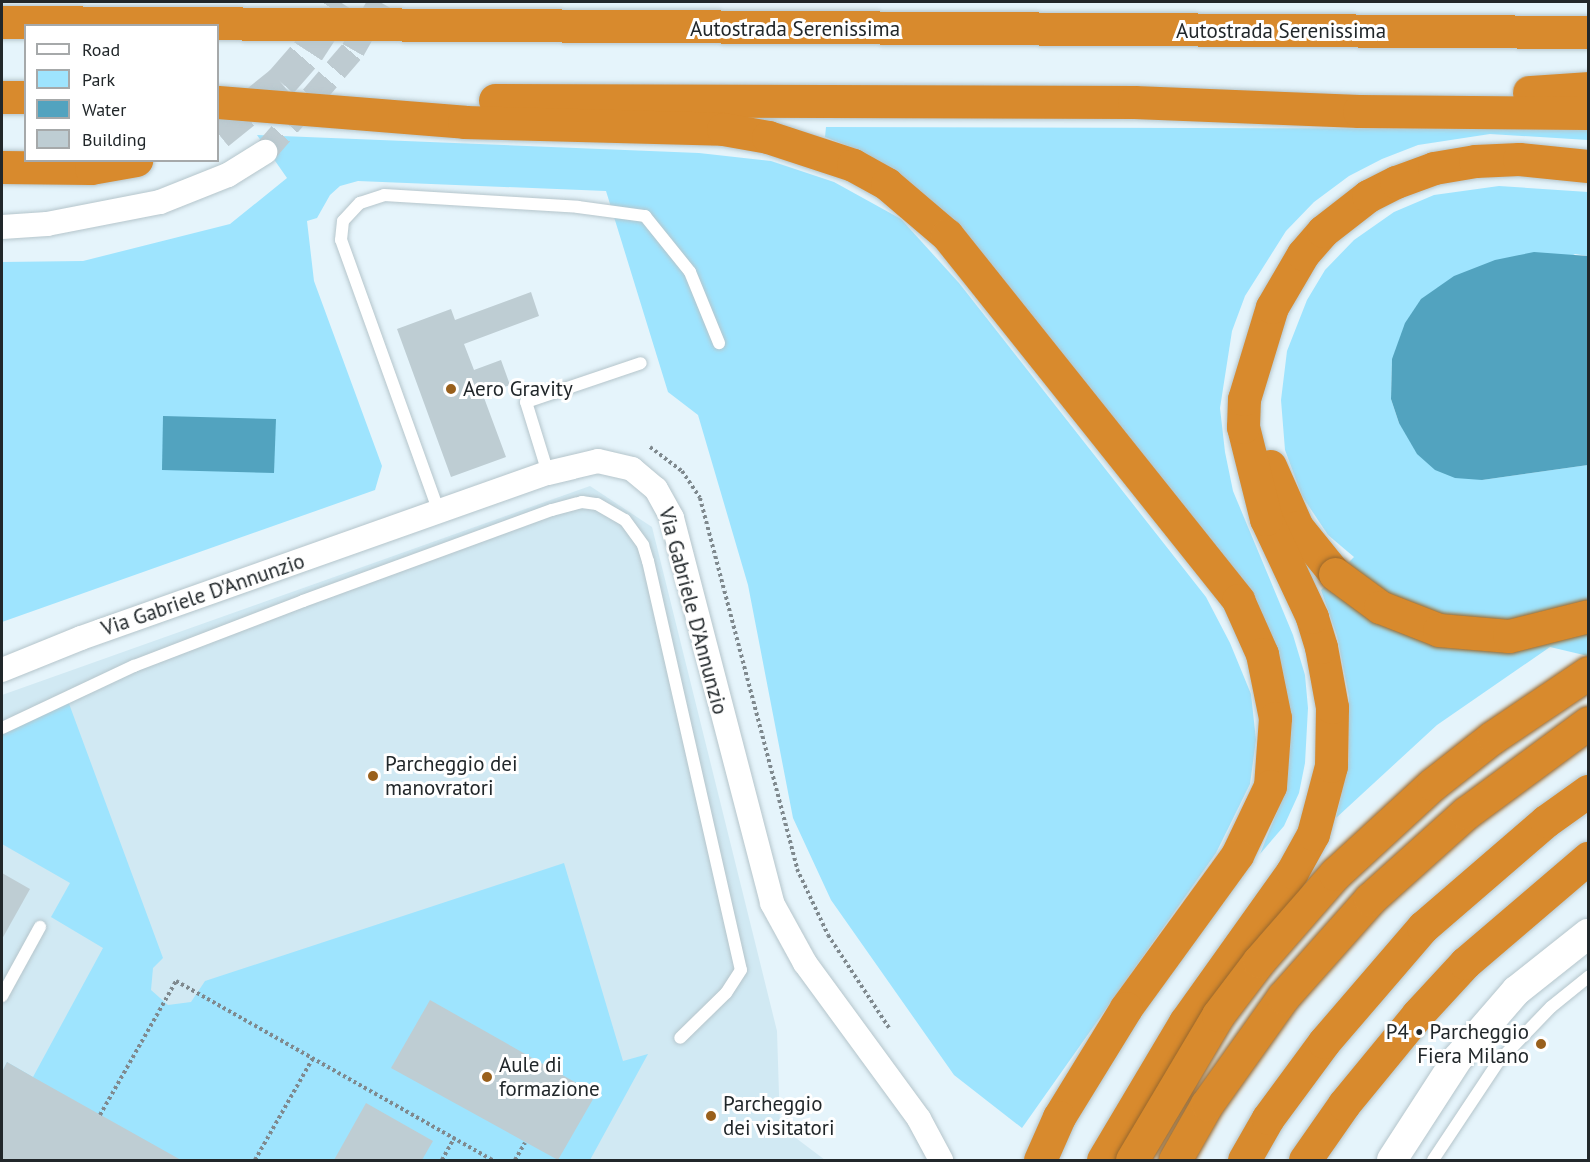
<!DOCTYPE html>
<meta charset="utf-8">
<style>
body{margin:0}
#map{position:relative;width:1590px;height:1162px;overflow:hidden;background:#e5f4fb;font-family:"PT Sans",sans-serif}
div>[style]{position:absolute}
.built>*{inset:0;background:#d1e9f3}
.green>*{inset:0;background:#9ee4fe}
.water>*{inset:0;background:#52a3bf}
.building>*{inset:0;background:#becdd3}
.minor-tunnel>*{height:24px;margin-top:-12px;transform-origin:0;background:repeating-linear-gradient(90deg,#becbd1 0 24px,transparent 0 36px)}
.motorway-tunnel>*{height:33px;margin-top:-16.5px;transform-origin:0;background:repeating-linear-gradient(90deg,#becbd1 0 33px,transparent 0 49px)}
.path>*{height:4px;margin-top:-2px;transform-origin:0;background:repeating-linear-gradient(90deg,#7f898e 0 3px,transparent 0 6px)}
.roads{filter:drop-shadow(0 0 2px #b5c5cb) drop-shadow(0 0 2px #b5c5cb)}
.service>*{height:12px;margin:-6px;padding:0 6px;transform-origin:6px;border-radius:6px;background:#fff}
.minor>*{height:24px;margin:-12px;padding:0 12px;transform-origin:12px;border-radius:12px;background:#fff}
.tertiary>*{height:30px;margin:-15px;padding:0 15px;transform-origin:15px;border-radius:15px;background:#fff}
.motorway>*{height:33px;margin:-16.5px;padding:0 16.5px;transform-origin:16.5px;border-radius:16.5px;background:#d88a2d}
.bridges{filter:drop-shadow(0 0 2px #98672c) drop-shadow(0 0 2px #98672c)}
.motorway-bridge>*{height:33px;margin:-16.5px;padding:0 16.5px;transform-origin:16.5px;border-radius:16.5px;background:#d88a2d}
.dots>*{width:16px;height:16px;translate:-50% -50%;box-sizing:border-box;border:3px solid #fff;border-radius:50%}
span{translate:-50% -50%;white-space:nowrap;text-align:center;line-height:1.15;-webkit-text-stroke:6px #fff;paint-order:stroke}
.street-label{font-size:21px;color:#21272a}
.poi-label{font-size:21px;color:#21272a}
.left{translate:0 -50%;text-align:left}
.right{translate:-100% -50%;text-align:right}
.frame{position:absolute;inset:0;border:3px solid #21272a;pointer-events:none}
.legend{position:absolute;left:24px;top:24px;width:195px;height:138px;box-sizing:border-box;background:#fff;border:2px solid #a6a9aa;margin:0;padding:8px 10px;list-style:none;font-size:18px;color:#21272a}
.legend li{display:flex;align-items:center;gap:12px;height:30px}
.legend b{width:30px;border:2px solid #a6a9aa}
</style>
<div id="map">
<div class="built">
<div style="clip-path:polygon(590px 486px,652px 527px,777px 1031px,780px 1126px,825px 1160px,2px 1160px,2px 695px)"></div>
</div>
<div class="green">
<div style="clip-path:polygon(826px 127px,1588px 129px,1588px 140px,1490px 134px,1418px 145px,1382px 159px,1349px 176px,1314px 202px,1286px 231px,1245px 296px,1232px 331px,1220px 408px,1225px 452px,1233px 491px,1293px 635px,1305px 675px,1308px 708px,1305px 763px,1299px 793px,1284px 826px,1260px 854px,1279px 807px,1289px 718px,1284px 676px,1268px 631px,975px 245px,931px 200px,893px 170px,856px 149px,825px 137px)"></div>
<div style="clip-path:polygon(257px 135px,699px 153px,771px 161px,834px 182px,901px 219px,959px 283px,1206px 597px,1230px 643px,1251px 694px,1256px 740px,1250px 784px,1216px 853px,1022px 1128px,954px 1075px,831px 900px,793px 818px,748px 585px,698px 415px,668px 392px,606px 191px,358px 181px,340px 186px,330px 195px,317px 218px,307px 221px,314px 281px,382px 466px,375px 490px,2px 622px,2px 262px,83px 261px,230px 224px,287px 178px)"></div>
<div style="clip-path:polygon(1499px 186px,1588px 192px,1588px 256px,1575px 254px,1392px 359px,1391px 399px,1399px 423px,1482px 480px,1588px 465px,1588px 656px,1550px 647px,1437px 725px,1336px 818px,1349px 760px,1349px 697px,1337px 636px,1321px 590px,1354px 557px,1328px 535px,1302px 496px,1285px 450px,1281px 400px,1287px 351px,1307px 300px,1325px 270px,1354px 240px,1394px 212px,1434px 195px)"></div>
<div style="clip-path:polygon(68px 701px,163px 958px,153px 968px,151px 990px,168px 1005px,191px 1002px,205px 981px,564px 863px,623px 1061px,648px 1054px,590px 1160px,2px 1160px,2px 1072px,7px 1062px,33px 1077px,103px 948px,51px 917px,70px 883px,2px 844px,2px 726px)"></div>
</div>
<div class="water">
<div style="clip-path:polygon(1534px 252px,1588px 256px,1588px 465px,1482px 480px,1455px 478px,1435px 470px,1417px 454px,1399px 423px,1391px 399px,1392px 359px,1405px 323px,1421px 299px,1454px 276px,1495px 260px)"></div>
<div style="clip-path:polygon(163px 416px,276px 419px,274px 473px,162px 470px)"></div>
</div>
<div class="building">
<div style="clip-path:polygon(531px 292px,539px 316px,464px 344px,474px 370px,501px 360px,510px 385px,483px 395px,506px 457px,451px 477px,397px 329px,451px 309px,455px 320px)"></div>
<div style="clip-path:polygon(2px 873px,30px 889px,2px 939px)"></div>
<div style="clip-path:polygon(430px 1000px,596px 1094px,558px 1160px,391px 1068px)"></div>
<div style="clip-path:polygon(7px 1062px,33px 1077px,181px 1160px,2px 1160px,2px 1072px)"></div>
<div style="clip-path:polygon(366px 1103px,433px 1141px,422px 1160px,334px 1160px)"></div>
</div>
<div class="minor-tunnel">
<div style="left:265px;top:152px;width:135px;rotate:-49.2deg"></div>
<div style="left:353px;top:50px;width:55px;rotate:-60.6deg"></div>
</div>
<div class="motorway-tunnel">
<div style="left:218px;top:133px;width:81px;rotate:-39deg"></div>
<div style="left:281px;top:82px;width:41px;rotate:-48.9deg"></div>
<div style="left:308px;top:51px;width:59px;rotate:-56.9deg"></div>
</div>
<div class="path">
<div style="left:650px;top:447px;width:40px;rotate:37deg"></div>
<div style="left:682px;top:471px;width:32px;rotate:56deg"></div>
<div style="left:700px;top:498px;width:383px;rotate:75.3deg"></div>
<div style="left:797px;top:869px;width:73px;rotate:64.8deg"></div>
<div style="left:828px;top:935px;width:111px;rotate:56.7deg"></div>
<div style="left:100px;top:1115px;width:154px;rotate:-60.4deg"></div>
<div style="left:176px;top:981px;width:364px;rotate:29.5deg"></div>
<div style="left:255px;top:1160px;width:117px;rotate:-60.4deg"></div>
<div style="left:442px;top:1160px;width:25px;rotate:-61deg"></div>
<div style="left:515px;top:1160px;width:20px;rotate:-60deg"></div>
</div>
<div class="roads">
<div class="service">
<div style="left:548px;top:473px;width:74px;rotate:-107.2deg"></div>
<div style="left:526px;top:402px;width:121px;rotate:-18.7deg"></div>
<div style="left:439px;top:512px;width:289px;rotate:-109.8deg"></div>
<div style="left:341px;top:240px;width:19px;rotate:-84deg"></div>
<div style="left:343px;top:221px;width:25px;rotate:-47deg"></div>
<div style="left:360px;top:203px;width:25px;rotate:-18deg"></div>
<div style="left:384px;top:195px;width:194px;rotate:3.5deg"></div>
<div style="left:578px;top:207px;width:68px;rotate:7.7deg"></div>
<div style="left:645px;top:216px;width:72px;rotate:51.2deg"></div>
<div style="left:690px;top:272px;width:77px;rotate:67.8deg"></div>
<div style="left:2px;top:728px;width:146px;rotate:-25.2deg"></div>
<div style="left:134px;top:666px;width:181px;rotate:-21deg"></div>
<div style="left:303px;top:601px;width:265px;rotate:-20.1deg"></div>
<div style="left:552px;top:510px;width:31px;rotate:-15deg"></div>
<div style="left:582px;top:502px;width:15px;rotate:8deg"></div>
<div style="left:597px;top:504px;width:32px;rotate:30deg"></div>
<div style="left:625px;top:520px;width:31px;rotate:54deg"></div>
<div style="left:643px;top:545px;width:17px;rotate:73deg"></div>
<div style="left:648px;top:561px;width:419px;rotate:77.2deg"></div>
<div style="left:741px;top:970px;width:27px;rotate:123deg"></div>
<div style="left:726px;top:993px;width:64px;rotate:135.6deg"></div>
<div style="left:2px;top:996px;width:79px;rotate:-61.2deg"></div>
<div style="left:1433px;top:1160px;width:118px;rotate:-56.4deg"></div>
<div style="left:1498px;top:1062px;width:76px;rotate:-46.1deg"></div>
<div style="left:1551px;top:1007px;width:48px;rotate:-39deg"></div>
</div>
<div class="minor">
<div style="left:2px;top:227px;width:45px;rotate:-3.8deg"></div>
<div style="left:47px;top:224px;width:115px;rotate:-11deg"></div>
<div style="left:160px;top:202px;width:73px;rotate:-21.7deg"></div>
<div style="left:228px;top:175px;width:44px;rotate:-31.9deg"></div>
<div style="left:2px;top:670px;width:85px;rotate:-22.1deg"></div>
<div style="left:81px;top:638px;width:495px;rotate:-19.5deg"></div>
<div style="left:548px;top:473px;width:51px;rotate:-13.5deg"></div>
<div style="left:598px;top:461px;width:35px;rotate:13deg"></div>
<div style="left:632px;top:469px;width:31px;rotate:40deg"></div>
<div style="left:656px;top:489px;width:33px;rotate:61deg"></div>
<div style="left:672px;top:518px;width:398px;rotate:75.4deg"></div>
<div style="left:772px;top:903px;width:68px;rotate:61.2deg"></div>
<div style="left:805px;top:963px;width:193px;rotate:53.8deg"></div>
<div style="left:919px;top:1119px;width:47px;rotate:61.8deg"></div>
</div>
<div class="tertiary">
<div style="left:1392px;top:1160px;width:121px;rotate:-57.1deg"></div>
<div style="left:1458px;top:1058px;width:89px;rotate:-49.1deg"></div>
<div style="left:1516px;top:991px;width:92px;rotate:-38.4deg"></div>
</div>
<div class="motorway">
<div style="left:2px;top:22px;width:1586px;rotate:0.36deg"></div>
<div style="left:1529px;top:92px;width:59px;rotate:-3.9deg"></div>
<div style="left:2px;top:97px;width:24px"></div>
<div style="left:495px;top:100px;width:639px;rotate:0.18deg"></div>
<div style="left:1134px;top:102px;width:225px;rotate:2.3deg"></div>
<div style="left:1359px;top:111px;width:229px;rotate:0.5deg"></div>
<div style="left:218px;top:102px;width:247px;rotate:4.6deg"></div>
<div style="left:464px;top:122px;width:259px;rotate:1.5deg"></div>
<div style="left:723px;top:129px;width:46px;rotate:10.1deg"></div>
<div style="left:768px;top:137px;width:89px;rotate:18.2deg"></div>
<div style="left:853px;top:165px;width:39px;rotate:29deg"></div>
<div style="left:887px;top:184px;width:79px;rotate:40.4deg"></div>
<div style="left:947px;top:235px;width:467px;rotate:51.4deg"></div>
<div style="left:1238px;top:600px;width:59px;rotate:66deg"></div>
<div style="left:1262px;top:654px;width:65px;rotate:78.5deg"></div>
<div style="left:1275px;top:718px;width:68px;rotate:94.2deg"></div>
<div style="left:1270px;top:786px;width:76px;rotate:115.6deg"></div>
<div style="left:1237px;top:855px;width:189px;rotate:126deg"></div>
<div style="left:1126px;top:1008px;width:128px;rotate:121.6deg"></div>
<div style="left:1059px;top:1117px;width:47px;rotate:113.8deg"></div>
<div style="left:2px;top:167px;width:89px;rotate:0.6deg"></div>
<div style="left:91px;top:168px;width:46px;rotate:-10.1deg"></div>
<div style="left:1270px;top:466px;width:67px;rotate:66.1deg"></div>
<div style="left:1297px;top:527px;width:60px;rotate:51deg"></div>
<div style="left:1103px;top:1160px;width:161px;rotate:-59.3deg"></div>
<div style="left:1185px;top:1022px;width:184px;rotate:-54.5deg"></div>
<div style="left:1292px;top:872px;width:43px;rotate:-61.1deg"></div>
<div style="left:1313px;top:834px;width:70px;rotate:-75.2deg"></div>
<div style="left:1331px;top:766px;width:59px;rotate:-89deg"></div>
<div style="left:1332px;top:707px;width:61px;rotate:-100.4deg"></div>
<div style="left:1321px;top:647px;width:31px;rotate:-107deg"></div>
<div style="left:1312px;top:617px;width:108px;rotate:-115.1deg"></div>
<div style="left:1266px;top:519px;width:95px;rotate:-104deg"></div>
<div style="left:1243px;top:427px;width:28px;rotate:-88deg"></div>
<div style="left:1244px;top:399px;width:96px;rotate:-73.1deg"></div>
<div style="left:1272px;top:307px;width:61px;rotate:-59.7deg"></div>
<div style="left:1303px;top:254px;width:30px;rotate:-49deg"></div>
<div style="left:1323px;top:231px;width:57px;rotate:-37.9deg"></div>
<div style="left:1368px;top:196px;width:31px;rotate:-27deg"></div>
<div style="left:1396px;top:182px;width:40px;rotate:-20.2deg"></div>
<div style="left:1434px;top:168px;width:42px;rotate:-9.7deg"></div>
<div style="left:1475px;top:161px;width:44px;rotate:-2.6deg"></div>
<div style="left:1519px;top:159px;width:69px;rotate:5.8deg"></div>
<div style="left:1244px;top:1160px;width:48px;rotate:-60.3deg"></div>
<div style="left:1268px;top:1118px;width:94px;rotate:-53.6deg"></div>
<div style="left:1324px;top:1042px;width:152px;rotate:-49.3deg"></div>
<div style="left:1423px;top:927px;width:162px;rotate:-40.8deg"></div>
<div style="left:1546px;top:821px;width:52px;rotate:-35.5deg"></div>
<div style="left:1305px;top:1160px;width:68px;rotate:-55.1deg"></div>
<div style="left:1344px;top:1104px;width:115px;rotate:-50.6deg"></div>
<div style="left:1417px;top:1015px;width:71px;rotate:-47.3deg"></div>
<div style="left:1465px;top:963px;width:162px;rotate:-40.5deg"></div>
</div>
</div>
<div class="bridges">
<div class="motorway-bridge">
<div style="left:1335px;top:574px;width:56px;rotate:36.3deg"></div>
<div style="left:1380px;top:607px;width:63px;rotate:21.3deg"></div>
<div style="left:1439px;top:630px;width:70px;rotate:4.9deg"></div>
<div style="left:1509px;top:636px;width:81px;rotate:-14.2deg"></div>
<div style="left:1132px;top:1160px;width:169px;rotate:-59.3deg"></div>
<div style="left:1218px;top:1015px;width:68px;rotate:-52.8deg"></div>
<div style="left:1259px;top:961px;width:116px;rotate:-48.9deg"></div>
<div style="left:1335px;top:874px;width:133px;rotate:-42.6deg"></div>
<div style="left:1433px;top:784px;width:76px;rotate:-38.1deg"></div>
<div style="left:1493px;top:737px;width:115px;rotate:-34deg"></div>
<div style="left:1175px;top:1160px;width:64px;rotate:-60.3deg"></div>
<div style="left:1207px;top:1104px;width:131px;rotate:-54.6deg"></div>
<div style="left:1283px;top:997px;width:131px;rotate:-48.4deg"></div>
<div style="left:1370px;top:899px;width:129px;rotate:-41.9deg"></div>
<div style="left:1466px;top:813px;width:152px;rotate:-36.4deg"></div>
</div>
</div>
<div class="dots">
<div style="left:451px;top:389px;background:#99601c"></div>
<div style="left:373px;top:776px;background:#99601c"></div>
<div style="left:1541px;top:1044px;background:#99601c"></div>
<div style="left:487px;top:1077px;background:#99601c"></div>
<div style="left:711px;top:1116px;background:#99601c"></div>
</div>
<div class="street-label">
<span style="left:795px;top:29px">Autostrada Serenissima</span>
<span style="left:1281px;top:31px">Autostrada Serenissima</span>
<span style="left:203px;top:595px;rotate:-19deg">Via Gabriele D'Annunzio</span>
<span style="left:693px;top:611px;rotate:75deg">Via Gabriele D'Annunzio</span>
</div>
<div class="poi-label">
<span class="left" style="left:463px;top:389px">Aero Gravity</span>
<span class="left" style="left:385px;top:776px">Parcheggio dei<br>manovratori</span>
<span class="right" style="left:1529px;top:1044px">P4 • Parcheggio<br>Fiera Milano</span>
<span class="left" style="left:499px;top:1077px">Aule di<br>formazione</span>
<span class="left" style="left:723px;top:1116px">Parcheggio<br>dei visitatori</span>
</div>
<div class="frame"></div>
<ul class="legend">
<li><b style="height:8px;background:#fff"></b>Road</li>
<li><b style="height:16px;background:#9ee4fe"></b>Park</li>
<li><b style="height:16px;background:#52a3bf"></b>Water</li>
<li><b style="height:16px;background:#becdd3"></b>Building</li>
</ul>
</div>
